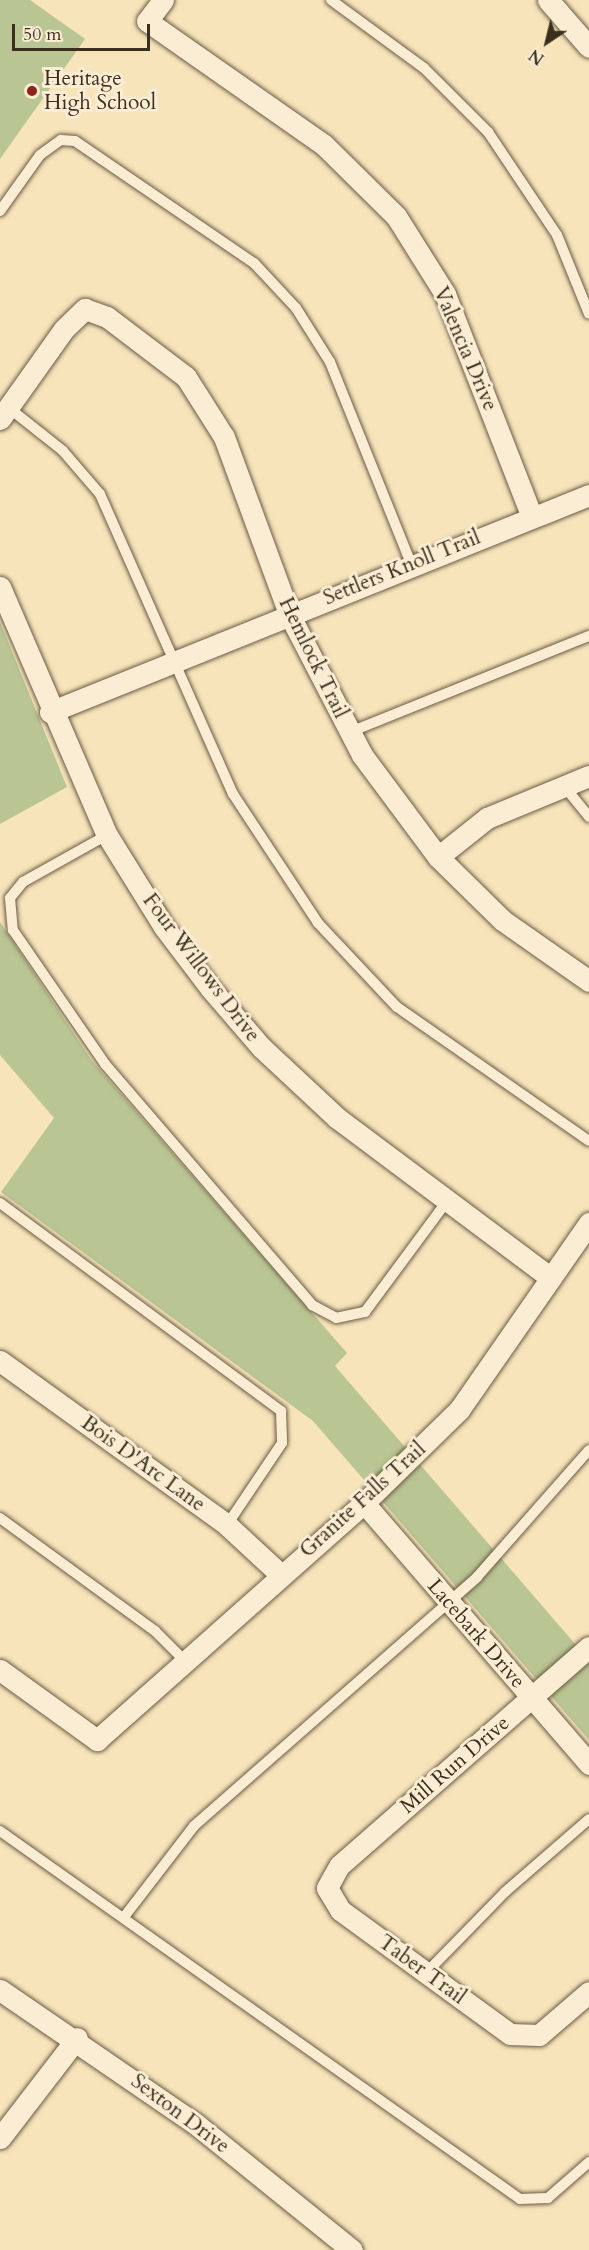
<!DOCTYPE html>
<style>
body{margin:0}
#map{position:relative;width:589px;height:2250px;overflow:hidden;background:#f8e4bb;font-family:Cardo,serif}
div>[style]{position:absolute}
.green>*{inset:0;background:#b9c593}
.roads{filter:drop-shadow(0 0 2px #6a5c45) drop-shadow(0 0 2px #6a5c45)}
.service>*{height:10px;margin:-5px;padding:0 5px;transform-origin:5px;border-radius:5px;background:#faedd3}
.minor>*{height:21px;margin:-10.5px;padding:0 10.5px;transform-origin:10.5px;border-radius:10.5px;background:#faedd3}
.dots>*{width:16px;height:16px;translate:-50% -50%;box-sizing:border-box;border:3px solid #faedd3;border-radius:50%}
span{translate:-50% -50%;white-space:nowrap;text-align:center;line-height:1.15;-webkit-text-stroke:6px #faedd3;paint-order:stroke}
.poi-label{font-size:21px;color:#3b2e1e}
.left{translate:0 -50%;text-align:left}
.street-label{font-size:21px;color:#3b2e1e}
.north{position:absolute;left:517px;top:12px;width:60px;height:60px;-webkit-text-stroke:4px #faedd3;paint-order:stroke;rotate:215deg;font-size:16px;font-weight:700;line-height:24px;text-align:center;color:#3b2e1e}
.north::after{content:'';display:block;margin:auto;width:21px;height:27px;background:#3b2e1e;clip-path:polygon(50% 0,100% 100%,50% 72%,0 100%)}
.scale{position:absolute;left:12px;top:24px;width:138px;height:27px;box-sizing:border-box;border:3px solid #3b2e1e;border-top:0;padding-left:8px;font-size:18px;line-height:21px;white-space:nowrap;color:#3b2e1e;-webkit-text-stroke:4px #faedd3;paint-order:stroke}
</style>
<div id="map">
<div class="green">
<div style="clip-path:polygon(0 0,30px 0,85px 39px,0 159px)"></div>
<div style="clip-path:polygon(0 622px,67px 787px,0 824px)"></div>
<div style="clip-path:polygon(0 922px,92px 1061px,347px 1353px,335px 1366px,589px 1660px,589px 1740px,313px 1421px,1px 1192px,54px 1118px,0 1055px)"></div>
</div>
<div class="roads">
<div class="service">
<div style="left:331px;top:0;width:115px;rotate:36.2deg"></div>
<div style="left:424px;top:68px;width:91px;rotate:45deg"></div>
<div style="left:488px;top:132px;width:124px;rotate:56.2deg"></div>
<div style="left:557px;top:235px;width:85px;rotate:67.9deg"></div>
<div style="left:0;top:211px;width:69px;rotate:-54.5deg"></div>
<div style="left:40px;top:155px;width:26px;rotate:-36deg"></div>
<div style="left:61px;top:140px;width:14px;rotate:4deg"></div>
<div style="left:75px;top:141px;width:217px;rotate:34.3deg"></div>
<div style="left:254px;top:263px;width:62px;rotate:47deg"></div>
<div style="left:296px;top:308px;width:64px;rotate:57.8deg"></div>
<div style="left:330px;top:362px;width:222px;rotate:68.1deg"></div>
<div style="left:9px;top:408px;width:69px;rotate:38.5deg"></div>
<div style="left:63px;top:451px;width:57px;rotate:49.3deg"></div>
<div style="left:100px;top:494px;width:328px;rotate:66.1deg"></div>
<div style="left:233px;top:794px;width:154px;rotate:56.6deg"></div>
<div style="left:318px;top:923px;width:115px;rotate:46.8deg"></div>
<div style="left:397px;top:1007px;width:234px;rotate:34.9deg"></div>
<div style="left:350px;top:732px;width:258px;rotate:-21.9deg"></div>
<div style="left:564px;top:786px;width:40px;rotate:51deg"></div>
<div style="left:107px;top:835px;width:96px;rotate:150.8deg"></div>
<div style="left:23px;top:882px;width:21px;rotate:129deg"></div>
<div style="left:10px;top:898px;width:32px;rotate:85deg"></div>
<div style="left:13px;top:930px;width:163px;rotate:55.5deg"></div>
<div style="left:105px;top:1064px;width:318px;rotate:49.3deg"></div>
<div style="left:312px;top:1305px;width:27px;rotate:28deg"></div>
<div style="left:336px;top:1318px;width:30px;rotate:-12deg"></div>
<div style="left:365px;top:1312px;width:138px;rotate:-53.5deg"></div>
<div style="left:0;top:1203px;width:350px;rotate:36.5deg"></div>
<div style="left:281px;top:1411px;width:32px;rotate:88deg"></div>
<div style="left:282px;top:1443px;width:99px;rotate:123.9deg"></div>
<div style="left:0;top:1518px;width:192px;rotate:36.1deg"></div>
<div style="left:155px;top:1631px;width:42px;rotate:45deg"></div>
<div style="left:0;top:1831px;width:637px;rotate:35.29deg"></div>
<div style="left:520px;top:2199px;width:28px;rotate:-2deg"></div>
<div style="left:548px;top:2198px;width:55px;rotate:-41.3deg"></div>
<div style="left:124px;top:1917px;width:115px;rotate:-52.4deg"></div>
<div style="left:194px;top:1826px;width:377px;rotate:-41.3deg"></div>
<div style="left:477px;top:1577px;width:169px;rotate:-48.6deg"></div>
<div style="left:426px;top:1973px;width:113px;rotate:-45.7deg"></div>
<div style="left:505px;top:1892px;width:111px;rotate:-41deg"></div>
</div>
<div class="minor">
<div style="left:163px;top:0;width:26px;rotate:127deg"></div>
<div style="left:147px;top:21px;width:216px;rotate:35deg"></div>
<div style="left:324px;top:145px;width:101px;rotate:44.6deg"></div>
<div style="left:396px;top:216px;width:92px;rotate:57.9deg"></div>
<div style="left:445px;top:294px;width:237px;rotate:68.7deg"></div>
<div style="left:548px;top:0;width:62px;rotate:48.9deg"></div>
<div style="left:0;top:419px;width:110px;rotate:-54.6deg"></div>
<div style="left:64px;top:329px;width:29px;rotate:-44deg"></div>
<div style="left:85px;top:309px;width:23px;rotate:20deg"></div>
<div style="left:107px;top:317px;width:99px;rotate:37.2deg"></div>
<div style="left:186px;top:377px;width:71px;rotate:57.7deg"></div>
<div style="left:224px;top:437px;width:189px;rotate:69.8deg"></div>
<div style="left:289px;top:614px;width:159px;rotate:62.6deg"></div>
<div style="left:362px;top:755px;width:127px;rotate:53.3deg"></div>
<div style="left:438px;top:857px;width:90px;rotate:44.5deg"></div>
<div style="left:502px;top:920px;width:106px;rotate:35deg"></div>
<div style="left:0;top:587px;width:270px;rotate:66.7deg"></div>
<div style="left:107px;top:835px;width:108px;rotate:58.2deg"></div>
<div style="left:164px;top:927px;width:78px;rotate:52.8deg"></div>
<div style="left:211px;top:989px;width:78px;rotate:49.2deg"></div>
<div style="left:262px;top:1048px;width:103px;rotate:43deg"></div>
<div style="left:337px;top:1118px;width:267px;rotate:36.8deg"></div>
<div style="left:50px;top:712px;width:581px;rotate:-21.93deg"></div>
<div style="left:438px;top:857px;width:63px;rotate:-38.5deg"></div>
<div style="left:487px;top:818px;width:110px;rotate:-22.4deg"></div>
<div style="left:0;top:1361px;width:280px;rotate:35.8deg"></div>
<div style="left:227px;top:1525px;width:74px;rotate:42.8deg"></div>
<div style="left:364px;top:1503px;width:345px;rotate:49.2deg"></div>
<div style="left:589px;top:1647px;width:332px;rotate:138.8deg"></div>
<div style="left:339px;top:1866px;width:25px;rotate:119deg"></div>
<div style="left:327px;top:1888px;width:26px;rotate:59deg"></div>
<div style="left:340px;top:1910px;width:210px;rotate:36.1deg"></div>
<div style="left:510px;top:2034px;width:29px;rotate:2deg"></div>
<div style="left:539px;top:2035px;width:66px;rotate:-40.7deg"></div>
<div style="left:0;top:1670px;width:120px;rotate:35.8deg"></div>
<div style="left:97px;top:1740px;width:357px;rotate:-41.6deg"></div>
<div style="left:364px;top:1503px;width:133px;rotate:-44.4deg"></div>
<div style="left:459px;top:1410px;width:228px;rotate:-55.2deg"></div>
<div style="left:0;top:1990px;width:239px;rotate:34.4deg"></div>
<div style="left:197px;top:2125px;width:199px;rotate:38.9deg"></div>
<div style="left:0;top:2138px;width:126px;rotate:-52.4deg"></div>
</div>
</div>
<div class="dots">
<div style="left:32px;top:91px;background:#8f2418"></div>
</div>
<div class="poi-label">
<span class="left" style="left:44px;top:91px">Heritage<br>High School</span>
</div>
<div class="street-label">
<span style="left:465px;top:349px;rotate:67deg">Valencia Drive</span>
<span style="left:402px;top:568px;rotate:-22deg">Settlers Knoll Trail</span>
<span style="left:313px;top:658px;rotate:64deg">Hemlock Trail</span>
<span style="left:201px;top:968px;rotate:53deg">Four Willows Drive</span>
<span style="left:143px;top:1464px;rotate:36deg">Bois D'Arc Lane</span>
<span style="left:363px;top:1500px;rotate:-42deg">Granite Falls Trail</span>
<span style="left:476px;top:1634px;rotate:49deg">Lacebark Drive</span>
<span style="left:455px;top:1765px;rotate:-41deg">Mill Run Drive</span>
<span style="left:422px;top:1970px;rotate:36deg">Taber Trail</span>
<span style="left:180px;top:2114px;rotate:37deg">Sexton Drive</span>
</div>
<div class="north">N</div>
<div class="scale">50 m</div>
</div>
